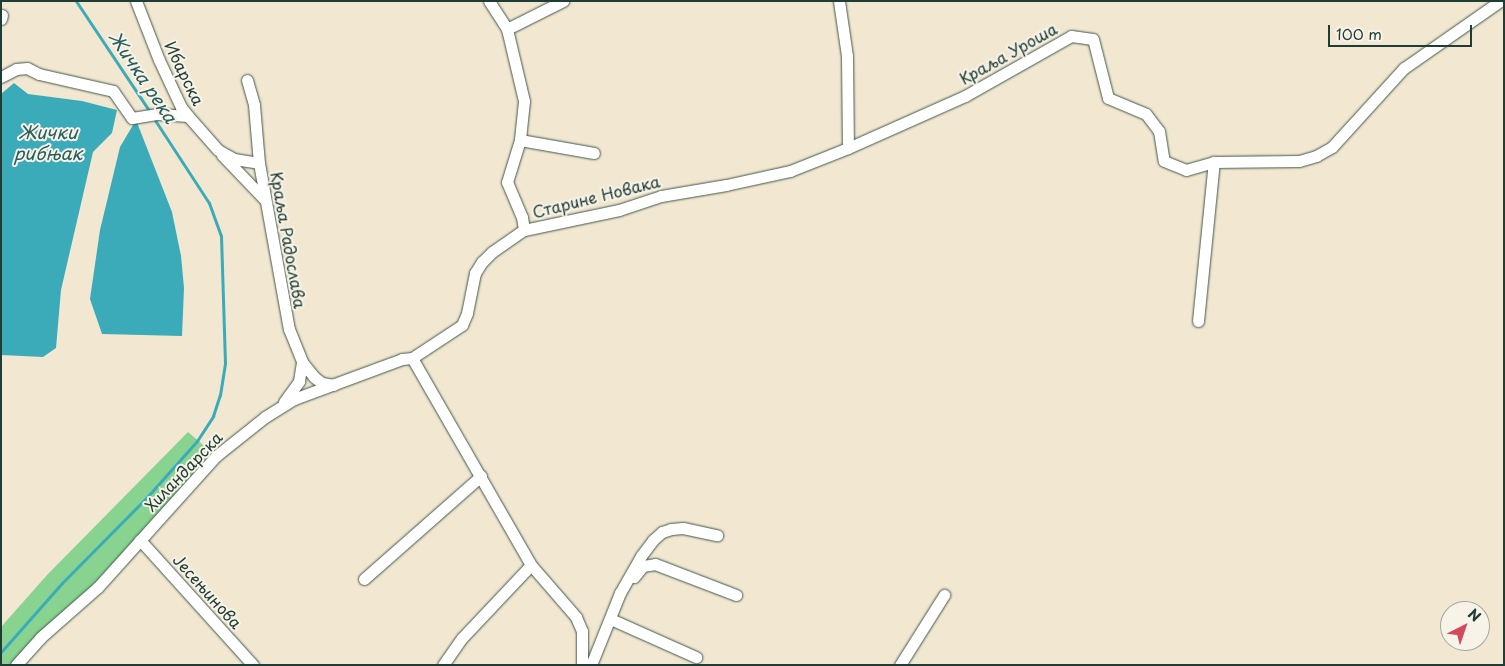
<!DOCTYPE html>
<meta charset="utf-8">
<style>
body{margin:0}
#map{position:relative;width:1505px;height:666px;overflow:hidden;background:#f2e8d1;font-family:"Playpen Sans",sans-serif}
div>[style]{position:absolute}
.green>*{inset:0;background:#88d390}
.water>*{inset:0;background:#3cabb9}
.stream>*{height:3px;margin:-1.5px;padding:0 1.5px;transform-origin:1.5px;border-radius:1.5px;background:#3cabb9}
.roads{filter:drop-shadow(0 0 1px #3f574c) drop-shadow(0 0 1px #3f574c)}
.minor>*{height:11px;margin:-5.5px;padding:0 5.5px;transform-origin:5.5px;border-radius:5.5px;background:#fff}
span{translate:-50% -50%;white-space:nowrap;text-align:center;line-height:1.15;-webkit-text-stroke:4px #f7f3e8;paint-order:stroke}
.street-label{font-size:16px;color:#1f3d34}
.water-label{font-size:18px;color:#285e5c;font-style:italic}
.frame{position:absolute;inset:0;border:2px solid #1f3d34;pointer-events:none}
.north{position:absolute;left:1440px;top:601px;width:50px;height:50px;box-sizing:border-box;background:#f7f3e8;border:1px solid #a1aaa0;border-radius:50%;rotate:41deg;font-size:14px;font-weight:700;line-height:20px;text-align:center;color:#1f3d34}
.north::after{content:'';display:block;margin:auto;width:18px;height:22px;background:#d1495b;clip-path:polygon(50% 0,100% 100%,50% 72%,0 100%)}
.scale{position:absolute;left:1328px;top:25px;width:144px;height:22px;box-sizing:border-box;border:2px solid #1f3d34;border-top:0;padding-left:6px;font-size:15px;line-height:18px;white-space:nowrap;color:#1f3d34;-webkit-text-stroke:4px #f7f3e8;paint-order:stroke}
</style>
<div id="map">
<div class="green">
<div style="clip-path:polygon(188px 432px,216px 456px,16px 665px,1px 665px,1px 627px,47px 575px)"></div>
</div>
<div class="water">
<div style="clip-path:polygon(14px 83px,28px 94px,82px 101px,117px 110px,112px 133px,93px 152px,61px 290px,56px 348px,43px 357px,1px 355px,1px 94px)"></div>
<div style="clip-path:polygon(136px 120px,172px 212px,181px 256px,184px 288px,182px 336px,102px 334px,90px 299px,100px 230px,120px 147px)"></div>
</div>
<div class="stream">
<div style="left:76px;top:1px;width:133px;rotate:56.3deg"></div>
<div style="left:1px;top:652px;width:92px;rotate:-48.5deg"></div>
<div style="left:62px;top:583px;width:122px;rotate:-45.3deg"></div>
<div style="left:148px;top:496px;width:74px;rotate:-48.3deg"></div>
<div style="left:197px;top:441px;width:30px;rotate:-57deg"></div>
<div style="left:213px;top:416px;width:22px;rotate:-72deg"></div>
<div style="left:220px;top:395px;width:32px;rotate:-81deg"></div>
<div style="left:225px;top:363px;width:127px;rotate:-91.8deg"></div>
<div style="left:221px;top:236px;width:35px;rotate:-110deg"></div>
<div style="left:209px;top:203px;width:103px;rotate:-123.1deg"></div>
</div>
<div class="roads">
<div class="minor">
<div style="left:136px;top:1px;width:63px;rotate:68.7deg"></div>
<div style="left:159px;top:60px;width:52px;rotate:64.9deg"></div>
<div style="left:181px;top:107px;width:11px;rotate:52deg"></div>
<div style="left:188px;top:116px;width:45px;rotate:48.6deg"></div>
<div style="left:218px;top:150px;width:18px;rotate:29deg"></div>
<div style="left:234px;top:159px;width:25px;rotate:9deg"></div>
<div style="left:489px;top:1px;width:33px;rotate:57deg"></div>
<div style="left:507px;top:29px;width:74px;rotate:76.7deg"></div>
<div style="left:524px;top:101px;width:39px;rotate:96deg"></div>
<div style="left:520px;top:140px;width:44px;rotate:107.2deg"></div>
<div style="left:507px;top:182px;width:38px;rotate:67deg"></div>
<div style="left:522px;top:217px;width:13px;rotate:81deg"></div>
<div style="left:839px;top:1px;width:56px;rotate:81.7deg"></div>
<div style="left:847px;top:56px;width:92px;rotate:89.4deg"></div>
<div style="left:1px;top:19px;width:4px;rotate:-76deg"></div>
<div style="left:507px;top:29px;width:63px;rotate:-26.6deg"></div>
<div style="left:1px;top:77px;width:17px;rotate:-28deg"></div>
<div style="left:16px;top:69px;width:11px;rotate:-5deg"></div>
<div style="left:27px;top:68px;width:13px;rotate:27deg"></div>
<div style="left:39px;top:74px;width:76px;rotate:12.9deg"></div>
<div style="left:113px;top:91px;width:33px;rotate:55deg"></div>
<div style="left:132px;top:118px;width:26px;rotate:-9deg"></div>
<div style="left:158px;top:114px;width:30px;rotate:4deg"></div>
<div style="left:247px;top:80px;width:26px;rotate:74deg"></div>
<div style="left:254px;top:105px;width:58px;rotate:85.1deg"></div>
<div style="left:259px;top:163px;width:169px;rotate:79.8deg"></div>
<div style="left:289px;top:329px;width:35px;rotate:68deg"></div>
<div style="left:302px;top:362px;width:19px;rotate:51deg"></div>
<div style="left:314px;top:377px;width:10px;rotate:37deg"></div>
<div style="left:322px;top:383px;width:12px;rotate:9deg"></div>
<div style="left:520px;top:140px;width:75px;rotate:10deg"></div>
<div style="left:222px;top:155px;width:62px;rotate:46.3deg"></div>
<div style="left:1198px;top:321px;width:160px;rotate:-84.3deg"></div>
<div style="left:412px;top:358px;width:239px;rotate:60.1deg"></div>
<div style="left:531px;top:565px;width:69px;rotate:49.1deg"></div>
<div style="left:576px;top:617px;width:15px;rotate:67deg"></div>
<div style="left:582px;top:631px;width:34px;rotate:90deg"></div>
<div style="left:284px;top:402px;width:26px;rotate:-54deg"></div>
<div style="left:299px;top:381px;width:19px;rotate:-81deg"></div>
<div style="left:140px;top:540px;width:169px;rotate:47.9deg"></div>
<div style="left:634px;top:577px;width:14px;rotate:-51deg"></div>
<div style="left:643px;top:566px;width:12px;rotate:-9deg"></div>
<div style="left:655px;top:564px;width:87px;rotate:20.9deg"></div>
<div style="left:364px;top:579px;width:156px;rotate:-41.4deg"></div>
<div style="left:615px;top:621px;width:89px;rotate:24deg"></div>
<div style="left:16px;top:665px;width:36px;rotate:-48deg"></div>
<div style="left:40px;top:638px;width:77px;rotate:-41.3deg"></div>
<div style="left:98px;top:587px;width:176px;rotate:-48deg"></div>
<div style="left:216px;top:456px;width:63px;rotate:-38.5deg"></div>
<div style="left:265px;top:417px;width:34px;rotate:-32deg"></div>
<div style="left:294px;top:399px;width:115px;rotate:-20.3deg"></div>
<div style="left:402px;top:359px;width:10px;rotate:-6deg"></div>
<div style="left:412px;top:358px;width:60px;rotate:-33.4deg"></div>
<div style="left:462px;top:325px;width:13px;rotate:-67deg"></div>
<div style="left:467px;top:313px;width:41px;rotate:-78.7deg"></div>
<div style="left:475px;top:273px;width:13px;rotate:-58deg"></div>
<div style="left:482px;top:262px;width:14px;rotate:-45deg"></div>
<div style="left:492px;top:252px;width:39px;rotate:-35deg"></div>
<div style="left:524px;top:230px;width:97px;rotate:-11.9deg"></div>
<div style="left:619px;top:210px;width:44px;rotate:-18.4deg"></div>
<div style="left:661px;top:196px;width:66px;rotate:-9.6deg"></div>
<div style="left:726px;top:185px;width:66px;rotate:-12.3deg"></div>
<div style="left:790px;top:171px;width:62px;rotate:-21.6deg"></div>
<div style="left:848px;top:148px;width:128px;rotate:-24deg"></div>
<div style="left:965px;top:96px;width:122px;rotate:-29.5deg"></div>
<div style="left:1071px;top:36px;width:22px;rotate:8deg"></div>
<div style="left:1093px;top:39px;width:61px;rotate:75.7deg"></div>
<div style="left:1108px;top:98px;width:41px;rotate:22.8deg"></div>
<div style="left:1146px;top:114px;width:21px;rotate:53deg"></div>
<div style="left:1159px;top:131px;width:30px;rotate:81deg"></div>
<div style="left:1164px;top:161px;width:24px;rotate:22deg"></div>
<div style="left:1186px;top:170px;width:29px;rotate:-16deg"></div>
<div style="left:1214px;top:162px;width:85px;rotate:-0.7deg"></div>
<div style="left:1299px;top:161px;width:18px;rotate:-16deg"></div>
<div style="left:1316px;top:156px;width:18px;rotate:-29deg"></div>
<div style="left:1332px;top:147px;width:107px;rotate:-47.7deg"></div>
<div style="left:1404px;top:68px;width:117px;rotate:-34.9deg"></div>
<div style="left:443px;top:665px;width:33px;rotate:-55deg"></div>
<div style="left:462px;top:638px;width:100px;rotate:-46.6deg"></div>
<div style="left:591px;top:665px;width:78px;rotate:-68.1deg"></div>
<div style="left:620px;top:593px;width:43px;rotate:-60.4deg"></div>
<div style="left:641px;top:556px;width:20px;rotate:-53deg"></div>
<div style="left:653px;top:540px;width:12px;rotate:-42deg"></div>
<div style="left:662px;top:532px;width:9px;rotate:-18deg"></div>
<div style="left:671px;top:529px;width:12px;rotate:-5deg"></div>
<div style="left:683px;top:528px;width:35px;rotate:12deg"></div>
<div style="left:900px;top:665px;width:83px;rotate:-57.8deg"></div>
</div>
</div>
<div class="street-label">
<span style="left:1008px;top:53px;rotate:-29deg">Краља Уроша</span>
<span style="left:185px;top:73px;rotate:64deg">Ибарска</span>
<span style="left:596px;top:196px;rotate:-14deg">Старине Новака</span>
<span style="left:289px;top:240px;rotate:80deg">Краља Радослава</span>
<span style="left:183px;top:471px;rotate:-46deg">Хиландарска</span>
<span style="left:208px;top:591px;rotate:48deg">Јесењинова</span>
</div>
<div class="water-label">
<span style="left:143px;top:77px;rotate:56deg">Жичка река</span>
<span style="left:48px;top:143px">Жички<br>рибњак</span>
</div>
<div class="frame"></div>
<div class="north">N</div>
<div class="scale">100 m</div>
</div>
